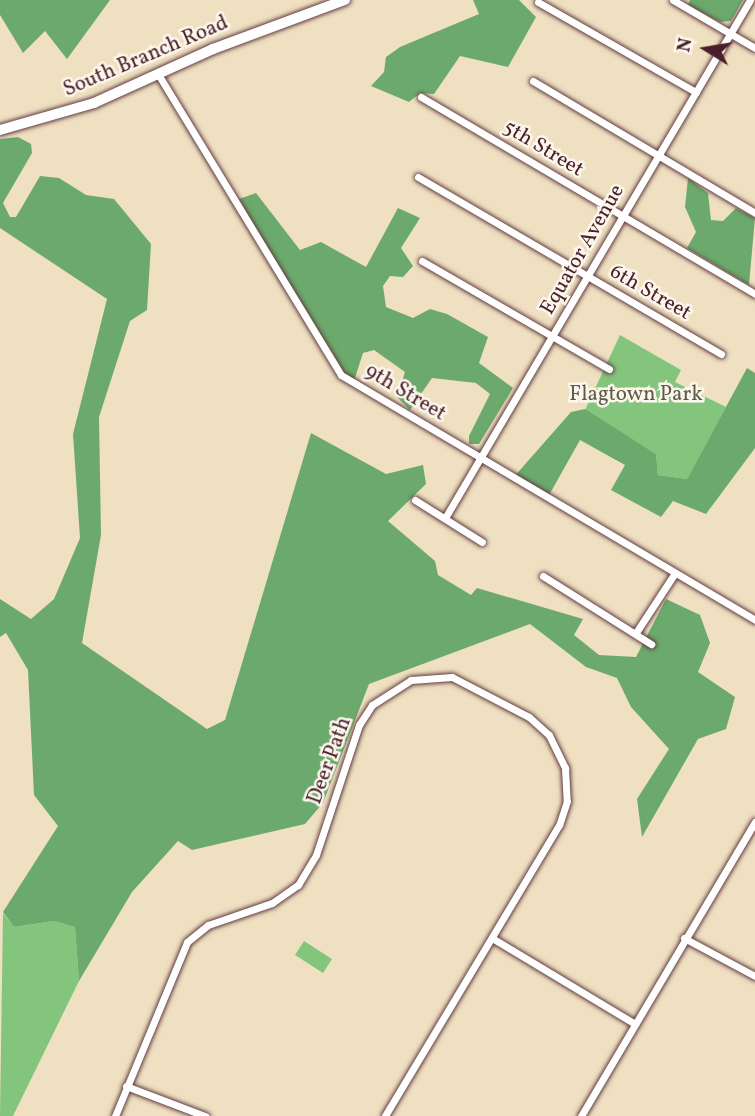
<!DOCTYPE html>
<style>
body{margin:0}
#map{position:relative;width:755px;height:1116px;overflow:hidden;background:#efe0c1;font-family:Vollkorn,serif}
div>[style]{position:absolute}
.green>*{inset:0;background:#84c57d}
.forest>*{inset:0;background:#6baa6c}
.roads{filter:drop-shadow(0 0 2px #633c42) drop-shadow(0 0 2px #633c42)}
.street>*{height:7px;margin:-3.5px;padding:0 3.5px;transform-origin:3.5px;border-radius:3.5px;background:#fff}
.secondary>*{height:10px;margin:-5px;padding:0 5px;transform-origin:5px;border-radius:5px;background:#fff}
span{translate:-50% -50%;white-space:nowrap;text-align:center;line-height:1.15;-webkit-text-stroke:5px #fbf7ec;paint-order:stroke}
.street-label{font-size:21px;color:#4a1f2b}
.park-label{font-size:21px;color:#5e5948}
.north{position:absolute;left:671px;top:14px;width:70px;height:70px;-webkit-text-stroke:5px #fbf7ec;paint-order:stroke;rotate:281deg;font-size:19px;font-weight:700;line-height:28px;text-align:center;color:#4a1f2b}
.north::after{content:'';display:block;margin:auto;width:24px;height:32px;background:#4a1f2b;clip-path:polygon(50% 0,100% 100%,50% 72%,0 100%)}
</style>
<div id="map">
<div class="green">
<div style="clip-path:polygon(620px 335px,681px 370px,675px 382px,726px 407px,687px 479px,658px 475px,656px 454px,585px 410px)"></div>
<div style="clip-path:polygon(3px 913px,14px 927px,54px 921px,75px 927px,79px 981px,13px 1116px,0 1116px)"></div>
<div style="clip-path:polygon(304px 941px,332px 959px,323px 973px,295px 955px)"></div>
</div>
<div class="forest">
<div style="clip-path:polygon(0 0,110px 0,67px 59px,45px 31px,23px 53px,0 15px)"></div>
<div style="clip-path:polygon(473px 0,519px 0,536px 17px,508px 67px,460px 56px,434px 94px,420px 93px,409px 102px,371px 86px,384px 72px,386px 57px,400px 47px,479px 14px)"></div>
<div style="clip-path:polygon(690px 0,743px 0,731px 21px,720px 22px,688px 5px)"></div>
<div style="clip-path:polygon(18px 137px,31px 144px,32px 153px,3px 203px,10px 217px,16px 217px,40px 176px,59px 178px,86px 195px,114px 199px,151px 244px,147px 310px,130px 321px,99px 417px,101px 535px,82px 643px,207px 729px,225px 720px,311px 433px,386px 474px,423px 465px,426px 484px,388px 521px,435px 561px,438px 575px,471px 595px,477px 588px,583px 619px,574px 635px,599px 655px,636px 657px,666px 599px,700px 615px,710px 643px,698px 672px,735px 697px,726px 729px,698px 739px,642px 837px,637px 799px,669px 749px,631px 707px,617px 678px,586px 667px,530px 624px,369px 684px,323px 803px,305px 824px,192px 850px,178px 841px,132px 892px,79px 981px,75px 927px,54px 921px,14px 927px,3px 912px,58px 826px,34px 795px,28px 670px,6px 633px,0 637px,0 599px,31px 619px,54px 599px,80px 538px,73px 434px,107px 299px,0 228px,0 139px)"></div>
<div style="clip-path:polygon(688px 178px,708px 193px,711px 220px,723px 221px,736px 208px,755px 218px,749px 285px,687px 248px,696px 232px,685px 207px)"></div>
<div style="clip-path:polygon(256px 193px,300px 250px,321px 242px,366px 267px,398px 208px,420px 218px,401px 248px,413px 266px,403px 277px,390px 276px,383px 286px,386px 307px,413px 318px,430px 309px,447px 314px,488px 337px,479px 363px,513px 388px,479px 444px,469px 444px,469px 436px,490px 394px,476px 383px,432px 378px,410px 410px,397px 397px,405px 372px,374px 350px,363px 353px,354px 381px,342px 373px,239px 199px)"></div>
<div style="clip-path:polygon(747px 368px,755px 373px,755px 448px,706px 514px,673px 501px,661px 517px,611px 490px,625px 465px,580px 440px,548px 497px,513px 478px,571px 412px,585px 409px,656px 454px,658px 475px,687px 479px)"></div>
</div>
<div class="roads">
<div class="street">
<div style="left:673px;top:0;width:95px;rotate:30.3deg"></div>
<div style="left:538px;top:2px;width:182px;rotate:29.7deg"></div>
<div style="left:158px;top:74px;width:352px;rotate:58.7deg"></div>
<div style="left:341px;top:375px;width:481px;rotate:30.6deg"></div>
<div style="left:533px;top:81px;width:258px;rotate:30.7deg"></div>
<div style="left:421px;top:97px;width:388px;rotate:30.5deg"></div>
<div style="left:418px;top:177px;width:351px;rotate:30.3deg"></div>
<div style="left:422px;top:261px;width:216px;rotate:30deg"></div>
<div style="left:415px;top:500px;width:79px;rotate:32.1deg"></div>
<div style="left:445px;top:518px;width:601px;rotate:-59.51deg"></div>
<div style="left:543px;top:576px;width:128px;rotate:32.2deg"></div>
<div style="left:637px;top:631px;width:69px;rotate:-56.8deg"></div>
<div style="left:492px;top:938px;width:167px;rotate:31deg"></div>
<div style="left:684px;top:938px;width:81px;rotate:28.2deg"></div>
<div style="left:126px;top:1086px;width:85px;rotate:20.8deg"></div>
<div style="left:115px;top:1116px;width:188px;rotate:-67.5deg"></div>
<div style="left:187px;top:942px;width:27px;rotate:-39deg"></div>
<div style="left:208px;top:925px;width:68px;rotate:-19deg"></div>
<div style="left:272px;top:903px;width:32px;rotate:-35deg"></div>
<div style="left:298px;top:885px;width:35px;rotate:-59deg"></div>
<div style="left:316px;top:855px;width:137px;rotate:-71.7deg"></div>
<div style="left:359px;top:725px;width:24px;rotate:-57deg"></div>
<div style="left:372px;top:705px;width:46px;rotate:-32.7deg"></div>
<div style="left:411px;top:680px;width:41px;rotate:-4.2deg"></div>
<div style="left:452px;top:677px;width:87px;rotate:27.5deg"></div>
<div style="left:529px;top:717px;width:27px;rotate:42deg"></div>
<div style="left:549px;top:735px;width:37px;rotate:64deg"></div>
<div style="left:565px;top:768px;width:33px;rotate:87deg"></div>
<div style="left:567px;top:801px;width:25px;rotate:108deg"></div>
<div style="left:559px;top:825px;width:339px;rotate:120.9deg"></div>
<div style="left:581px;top:1116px;width:342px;rotate:-59.4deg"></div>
</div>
<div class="secondary">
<div style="left:0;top:130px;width:98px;rotate:-16deg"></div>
<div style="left:94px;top:103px;width:131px;rotate:-24.4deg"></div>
<div style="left:213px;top:49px;width:141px;rotate:-20.4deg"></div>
</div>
</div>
<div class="street-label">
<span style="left:146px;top:57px;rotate:-23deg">South Branch Road</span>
<span style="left:543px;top:149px;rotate:31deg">5th Street</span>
<span style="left:583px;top:250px;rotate:-60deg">Equator Avenue</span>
<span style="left:650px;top:293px;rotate:30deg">6th Street</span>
<span style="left:405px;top:393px;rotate:31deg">9th Street</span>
<span style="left:330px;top:761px;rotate:-70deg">Deer Path</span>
</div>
<div class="park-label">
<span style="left:636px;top:395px">Flagtown Park</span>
</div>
<div class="north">N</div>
</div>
